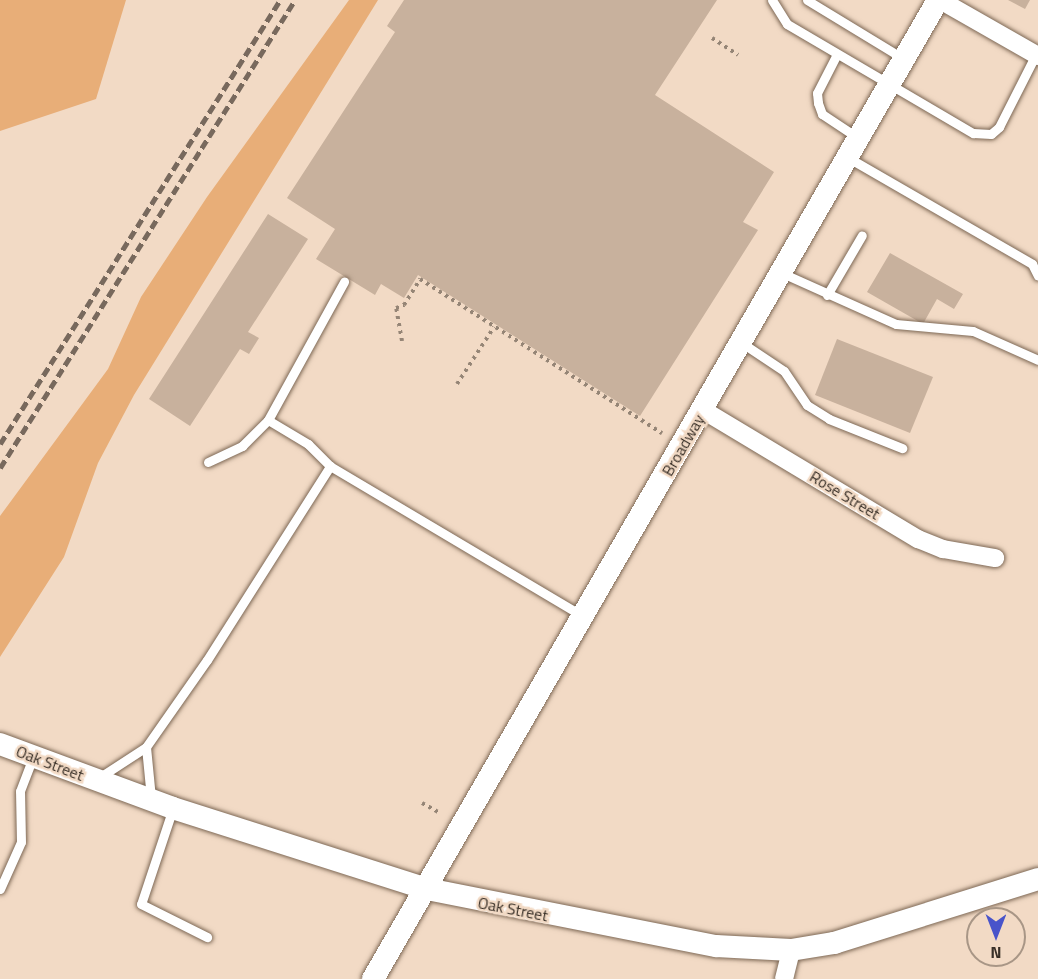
<!DOCTYPE html>
<style>
body{margin:0}
#map{position:relative;width:1038px;height:979px;overflow:hidden;background:#f2dac5;font-family:"Titillium Web",sans-serif}
div>[style]{position:absolute}
.green>*{inset:0;background:#e8ae78}
.building>*{inset:0;background:#c8b19d}
.path>*{height:4px;margin-top:-2px;transform-origin:0;background:repeating-linear-gradient(90deg,#958576 0 3px,transparent 0 7.5px)}
.roads{filter:drop-shadow(0 0 2px #7d6855) drop-shadow(0 0 2px #7d6855)}
.service>*{height:9px;margin:-4.5px;padding:0 4.5px;transform-origin:4.5px;border-radius:4.5px;background:#fff}
.minor>*{height:18px;margin:-9px;padding:0 9px;transform-origin:9px;border-radius:9px;background:#fff}
.tertiary>*{height:22px;margin:-11px;padding:0 11px;transform-origin:11px;border-radius:11px;background:#fff}
.rail>*{height:4.5px;margin-top:-2.25px;transform-origin:0;background:repeating-linear-gradient(90deg,#78695d 0 9px,transparent 0 13.5px)}
span{translate:-50% -50%;white-space:nowrap;text-align:center;line-height:1.15;-webkit-text-stroke:5px #f2dac5;paint-order:stroke}
.street-label{font-size:16px;color:#382f27}
.north{position:absolute;left:966px;top:907px;width:60px;height:60px;box-sizing:border-box;background:#f2dac5;border:2px solid #a89686;border-radius:50%;rotate:180deg;font-size:16px;font-weight:700;line-height:24px;text-align:center;color:#382f27}
.north::after{content:'';display:block;margin:auto;width:21px;height:27px;background:#4954ca;clip-path:polygon(50% 0,100% 100%,50% 72%,0 100%)}
</style>
<div id="map">
<div class="green">
<div style="clip-path:polygon(0 0,126px 0,96px 99px,0 131px)"></div>
<div style="clip-path:polygon(349px 0,378px 0,134px 395px,98px 463px,64px 557px,0 657px,0 516px,108px 369px,141px 297px,207px 197px)"></div>
</div>
<div class="building">
<div style="clip-path:polygon(404px 0,717px 0,655px 95px,774px 172px,743px 222px,758px 230px,640px 416px,418px 275px,404px 298px,381px 284px,375px 295px,316px 259px,335px 229px,287px 198px,395px 32px,387px 26px)"></div>
<div style="clip-path:polygon(1008px 0,1030px 0,1025px 9px)"></div>
<div style="clip-path:polygon(268px 214px,308px 239px,248px 332px,259px 338px,249px 354px,240px 349px,190px 426px,149px 399px)"></div>
<div style="clip-path:polygon(890px 253px,963px 294px,954px 309px,937px 299px,923px 324px,867px 292px)"></div>
<div style="clip-path:polygon(837px 339px,933px 377px,910px 433px,815px 395px)"></div>
</div>
<div class="path">
<div style="left:712px;top:38px;width:31px;rotate:33deg"></div>
<div style="left:402px;top:341px;width:34px;rotate:-100deg"></div>
<div style="left:396px;top:308px;width:9px;rotate:-21deg"></div>
<div style="left:404px;top:305px;width:31px;rotate:-58deg"></div>
<div style="left:420px;top:279px;width:287px;rotate:32.5deg"></div>
<div style="left:457px;top:384px;width:68px;rotate:-57deg"></div>
<div style="left:422px;top:803px;width:21px;rotate:29deg"></div>
</div>
<div class="roads">
<div class="service">
<div style="left:772px;top:0;width:28px;rotate:58deg"></div>
<div style="left:787px;top:24px;width:216px;rotate:30.4deg"></div>
<div style="left:973px;top:133px;width:18px;rotate:3deg"></div>
<div style="left:991px;top:134px;width:11px;rotate:-41deg"></div>
<div style="left:999px;top:127px;width:82px;rotate:-63.1deg"></div>
<div style="left:807px;top:0;width:114px;rotate:31.3deg"></div>
<div style="left:837px;top:54px;width:44px;rotate:117.1deg"></div>
<div style="left:817px;top:93px;width:10px;rotate:84deg"></div>
<div style="left:818px;top:103px;width:12px;rotate:70deg"></div>
<div style="left:822px;top:114px;width:43px;rotate:33.7deg"></div>
<div style="left:847px;top:157px;width:214px;rotate:30deg"></div>
<div style="left:1032px;top:264px;width:13px;rotate:63deg"></div>
<div style="left:782px;top:273px;width:125px;rotate:24.1deg"></div>
<div style="left:896px;top:324px;width:77px;rotate:5.2deg"></div>
<div style="left:973px;top:331px;width:71px;rotate:24deg"></div>
<div style="left:827px;top:295px;width:69px;rotate:-59.7deg"></div>
<div style="left:742px;top:343px;width:50px;rotate:33.7deg"></div>
<div style="left:784px;top:371px;width:41px;rotate:55.9deg"></div>
<div style="left:807px;top:405px;width:26px;rotate:32deg"></div>
<div style="left:829px;top:419px;width:79px;rotate:21.7deg"></div>
<div style="left:268px;top:420px;width:47px;rotate:31deg"></div>
<div style="left:308px;top:444px;width:31px;rotate:45deg"></div>
<div style="left:208px;top:462px;width:38px;rotate:-25deg"></div>
<div style="left:242px;top:446px;width:37px;rotate:-45deg"></div>
<div style="left:268px;top:420px;width:158px;rotate:-61.2deg"></div>
<div style="left:146px;top:747px;width:106px;rotate:-55deg"></div>
<div style="left:207px;top:660px;width:230px;rotate:-57.6deg"></div>
<div style="left:330px;top:466px;width:294px;rotate:30.7deg"></div>
<div style="left:100px;top:777px;width:55px;rotate:-33.1deg"></div>
<div style="left:146px;top:747px;width:51px;rotate:84.4deg"></div>
<div style="left:173px;top:808px;width:101px;rotate:108.4deg"></div>
<div style="left:141px;top:904px;width:74px;rotate:26.6deg"></div>
<div style="left:0;top:889px;width:51px;rotate:-65.9deg"></div>
<div style="left:21px;top:842px;width:51px;rotate:-91.1deg"></div>
<div style="left:20px;top:791px;width:36px;rotate:-69deg"></div>
</div>
<div class="minor">
<div style="left:940px;top:0;width:113px;rotate:29.7deg"></div>
<div style="left:703px;top:410px;width:251px;rotate:31deg"></div>
<div style="left:918px;top:539px;width:27px;rotate:22deg"></div>
<div style="left:943px;top:549px;width:53px;rotate:9.8deg"></div>
<div style="left:784px;top:979px;width:30px;rotate:-76deg"></div>
</div>
<div class="tertiary">
<div style="left:0;top:744px;width:184px;rotate:20.3deg"></div>
<div style="left:173px;top:808px;width:267px;rotate:17.7deg"></div>
<div style="left:427px;top:889px;width:295px;rotate:11.2deg"></div>
<div style="left:716px;top:946px;width:75px;rotate:3.1deg"></div>
<div style="left:791px;top:950px;width:44px;rotate:-9.2deg"></div>
<div style="left:834px;top:943px;width:214px;rotate:-17.4deg"></div>
<div style="left:373px;top:979px;width:1130px;rotate:-60.01deg"></div>
</div>
</div>
<div class="rail">
<div style="left:0;top:444px;width:525px;rotate:-57.76deg"></div>
<div style="left:0;top:468px;width:553px;rotate:-57.78deg"></div>
</div>
<div class="street-label">
<span style="left:683px;top:445px;rotate:-60deg">Broadway</span>
<span style="left:845px;top:495px;rotate:31deg">Rose Street</span>
<span style="left:50px;top:763px;rotate:21deg">Oak Street</span>
<span style="left:513px;top:909px;rotate:11deg">Oak Street</span>
</div>
<div class="north">N</div>
</div>
